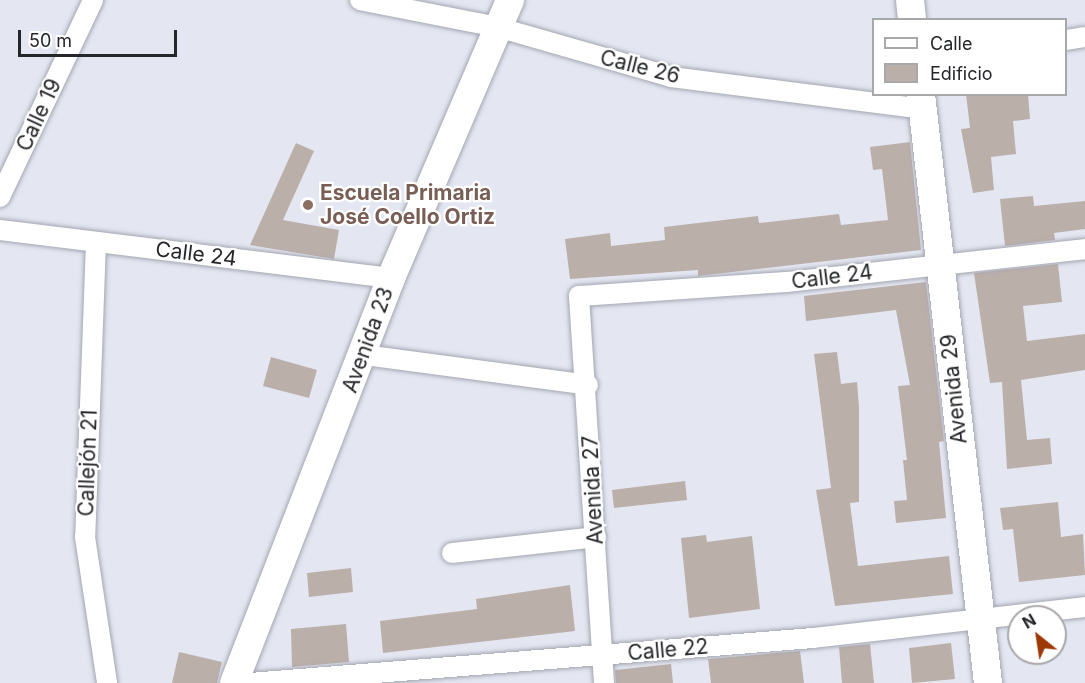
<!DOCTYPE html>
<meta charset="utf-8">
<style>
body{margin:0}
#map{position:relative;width:1085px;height:683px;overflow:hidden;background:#e4e7f2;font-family:Inter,sans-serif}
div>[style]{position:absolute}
.building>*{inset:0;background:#bbafaa}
.roads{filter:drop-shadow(0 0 2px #a3a6b0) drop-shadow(0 0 2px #a3a6b0)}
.street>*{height:20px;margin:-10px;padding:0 10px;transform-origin:10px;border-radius:10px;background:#fff}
.secondary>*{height:28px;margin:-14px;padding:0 14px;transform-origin:14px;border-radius:14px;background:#fff}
.dots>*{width:16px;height:16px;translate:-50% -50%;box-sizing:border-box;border:3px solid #fff;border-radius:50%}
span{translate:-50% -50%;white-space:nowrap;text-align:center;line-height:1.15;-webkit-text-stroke:4.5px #fff;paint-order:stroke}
.street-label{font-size:21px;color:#25262a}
.education-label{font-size:21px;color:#785e54;font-weight:700}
.left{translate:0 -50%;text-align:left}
.legend{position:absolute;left:872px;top:18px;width:195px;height:78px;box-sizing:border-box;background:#fff;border:2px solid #a8a8aa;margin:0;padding:8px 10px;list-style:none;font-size:18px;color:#25262a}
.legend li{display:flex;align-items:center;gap:12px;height:30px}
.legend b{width:30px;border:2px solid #a8a8aa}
.north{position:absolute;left:1007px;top:605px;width:60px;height:60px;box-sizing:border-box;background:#fff;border:2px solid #a8a8aa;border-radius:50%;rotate:330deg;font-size:16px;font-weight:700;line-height:24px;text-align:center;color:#25262a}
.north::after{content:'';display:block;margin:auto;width:21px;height:27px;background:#9d3904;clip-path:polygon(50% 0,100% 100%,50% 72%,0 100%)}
.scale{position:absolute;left:18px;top:30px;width:159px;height:27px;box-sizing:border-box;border:3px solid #25262a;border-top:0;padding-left:8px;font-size:18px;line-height:21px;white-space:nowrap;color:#25262a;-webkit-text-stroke:4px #fff;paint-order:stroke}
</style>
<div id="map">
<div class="building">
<div style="clip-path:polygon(966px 94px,1028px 94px,1030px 119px,1013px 121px,1016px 154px,991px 157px,994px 190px,973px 193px,961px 129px,970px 128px)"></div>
<div style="clip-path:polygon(910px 142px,921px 250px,698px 276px,698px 270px,570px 279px,565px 239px,610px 233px,611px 246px,665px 240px,664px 227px,758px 216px,759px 223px,839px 214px,841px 225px,888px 220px,882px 169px,873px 170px,870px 147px)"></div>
<div style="clip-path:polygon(296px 143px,314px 151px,283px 220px,339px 230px,334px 259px,250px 245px)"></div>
<div style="clip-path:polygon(1033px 196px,1034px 206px,1085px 201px,1085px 229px,1054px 233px,1055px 240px,1005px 246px,1000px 199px)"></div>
<div style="clip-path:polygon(1058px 264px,1062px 302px,1023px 306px,1027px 341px,1085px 334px,1085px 370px,1021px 380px,1027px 440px,1050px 438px,1052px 464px,1007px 469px,1002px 382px,990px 383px,974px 273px)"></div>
<div style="clip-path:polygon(926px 282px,944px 441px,939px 442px,946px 518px,896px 523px,894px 501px,907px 500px,903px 460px,907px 460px,898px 386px,910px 385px,896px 310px,806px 321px,804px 296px)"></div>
<div style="clip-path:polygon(837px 352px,841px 384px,857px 382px,859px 407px,859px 502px,850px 503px,858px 566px,949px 556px,953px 594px,835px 606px,816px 490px,831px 488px,814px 354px)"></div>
<div style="clip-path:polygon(271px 357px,317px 370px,309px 398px,263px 386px)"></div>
<div style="clip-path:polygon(685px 481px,687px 500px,614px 508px,612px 490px)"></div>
<div style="clip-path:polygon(1058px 502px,1061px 537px,1083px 534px,1085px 575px,1019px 582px,1013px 529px,1003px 530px,1000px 508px)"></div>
<div style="clip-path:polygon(706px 535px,707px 542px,752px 536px,760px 609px,689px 618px,681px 538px)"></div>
<div style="clip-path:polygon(351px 568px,353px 592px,309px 597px,307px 573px)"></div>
<div style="clip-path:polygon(570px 585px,575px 631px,383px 653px,380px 621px,477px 609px,476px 599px)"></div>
<div style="clip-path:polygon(346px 624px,349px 662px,292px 667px,291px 629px)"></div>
<div style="clip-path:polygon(951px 643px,955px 679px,912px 683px,909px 648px)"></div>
<div style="clip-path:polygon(870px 644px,874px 683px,842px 683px,839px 647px)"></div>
<div style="clip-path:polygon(800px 651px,804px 683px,711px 683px,708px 659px)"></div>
<div style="clip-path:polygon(179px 652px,222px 662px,217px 683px,172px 683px)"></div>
<div style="clip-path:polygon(671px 664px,673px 683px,616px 683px,615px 670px)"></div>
</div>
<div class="roads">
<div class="street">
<div style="left:360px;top:0;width:140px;rotate:11.1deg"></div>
<div style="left:497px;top:27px;width:181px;rotate:16deg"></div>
<div style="left:671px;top:77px;width:254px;rotate:7.2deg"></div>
<div style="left:1066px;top:40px;width:19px;rotate:-9deg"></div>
<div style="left:0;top:197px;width:218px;rotate:-64.7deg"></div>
<div style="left:0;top:230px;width:394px;rotate:7deg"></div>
<div style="left:96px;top:242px;width:295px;rotate:92.1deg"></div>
<div style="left:85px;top:537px;width:148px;rotate:81.4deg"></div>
<div style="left:364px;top:355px;width:226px;rotate:7.6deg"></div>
<div style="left:452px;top:553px;width:145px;rotate:-6.3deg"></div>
<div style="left:250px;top:683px;width:565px;rotate:-4.57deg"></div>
<div style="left:813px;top:638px;width:274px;rotate:-6.5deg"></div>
<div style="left:604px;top:683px;width:388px;rotate:-93.7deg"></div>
<div style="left:579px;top:296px;width:208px;rotate:-3.9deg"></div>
<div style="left:787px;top:282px;width:300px;rotate:-6.3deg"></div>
</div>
<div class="secondary">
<div style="left:910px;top:0;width:20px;rotate:84deg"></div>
<div style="left:921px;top:94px;width:593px;rotate:83.51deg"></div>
<div style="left:234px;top:683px;width:434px;rotate:-68.8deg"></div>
<div style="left:391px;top:278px;width:302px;rotate:-66.8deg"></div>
</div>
</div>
<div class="dots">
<div style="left:308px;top:205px;background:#8d6e63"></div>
</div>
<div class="street-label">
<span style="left:640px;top:67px;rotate:14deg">Calle 26</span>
<span style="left:39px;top:115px;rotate:-65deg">Calle 19</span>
<span style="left:196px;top:254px;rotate:7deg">Calle 24</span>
<span style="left:832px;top:277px;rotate:-7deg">Calle 24</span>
<span style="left:368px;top:340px;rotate:-70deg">Avenida 23</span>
<span style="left:954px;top:389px;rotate:-96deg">Avenida 29</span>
<span style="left:88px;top:463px;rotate:-88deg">Callejón 21</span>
<span style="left:593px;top:490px;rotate:-93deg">Avenida 27</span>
<span style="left:668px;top:650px;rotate:-5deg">Calle 22</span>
</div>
<div class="education-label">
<span class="left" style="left:320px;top:205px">Escuela Primaria<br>José Coello Ortiz</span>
</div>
<ul class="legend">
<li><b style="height:8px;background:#fff"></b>Calle</li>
<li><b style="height:16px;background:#bbafaa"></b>Edificio</li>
</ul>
<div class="north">N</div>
<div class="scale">50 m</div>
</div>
